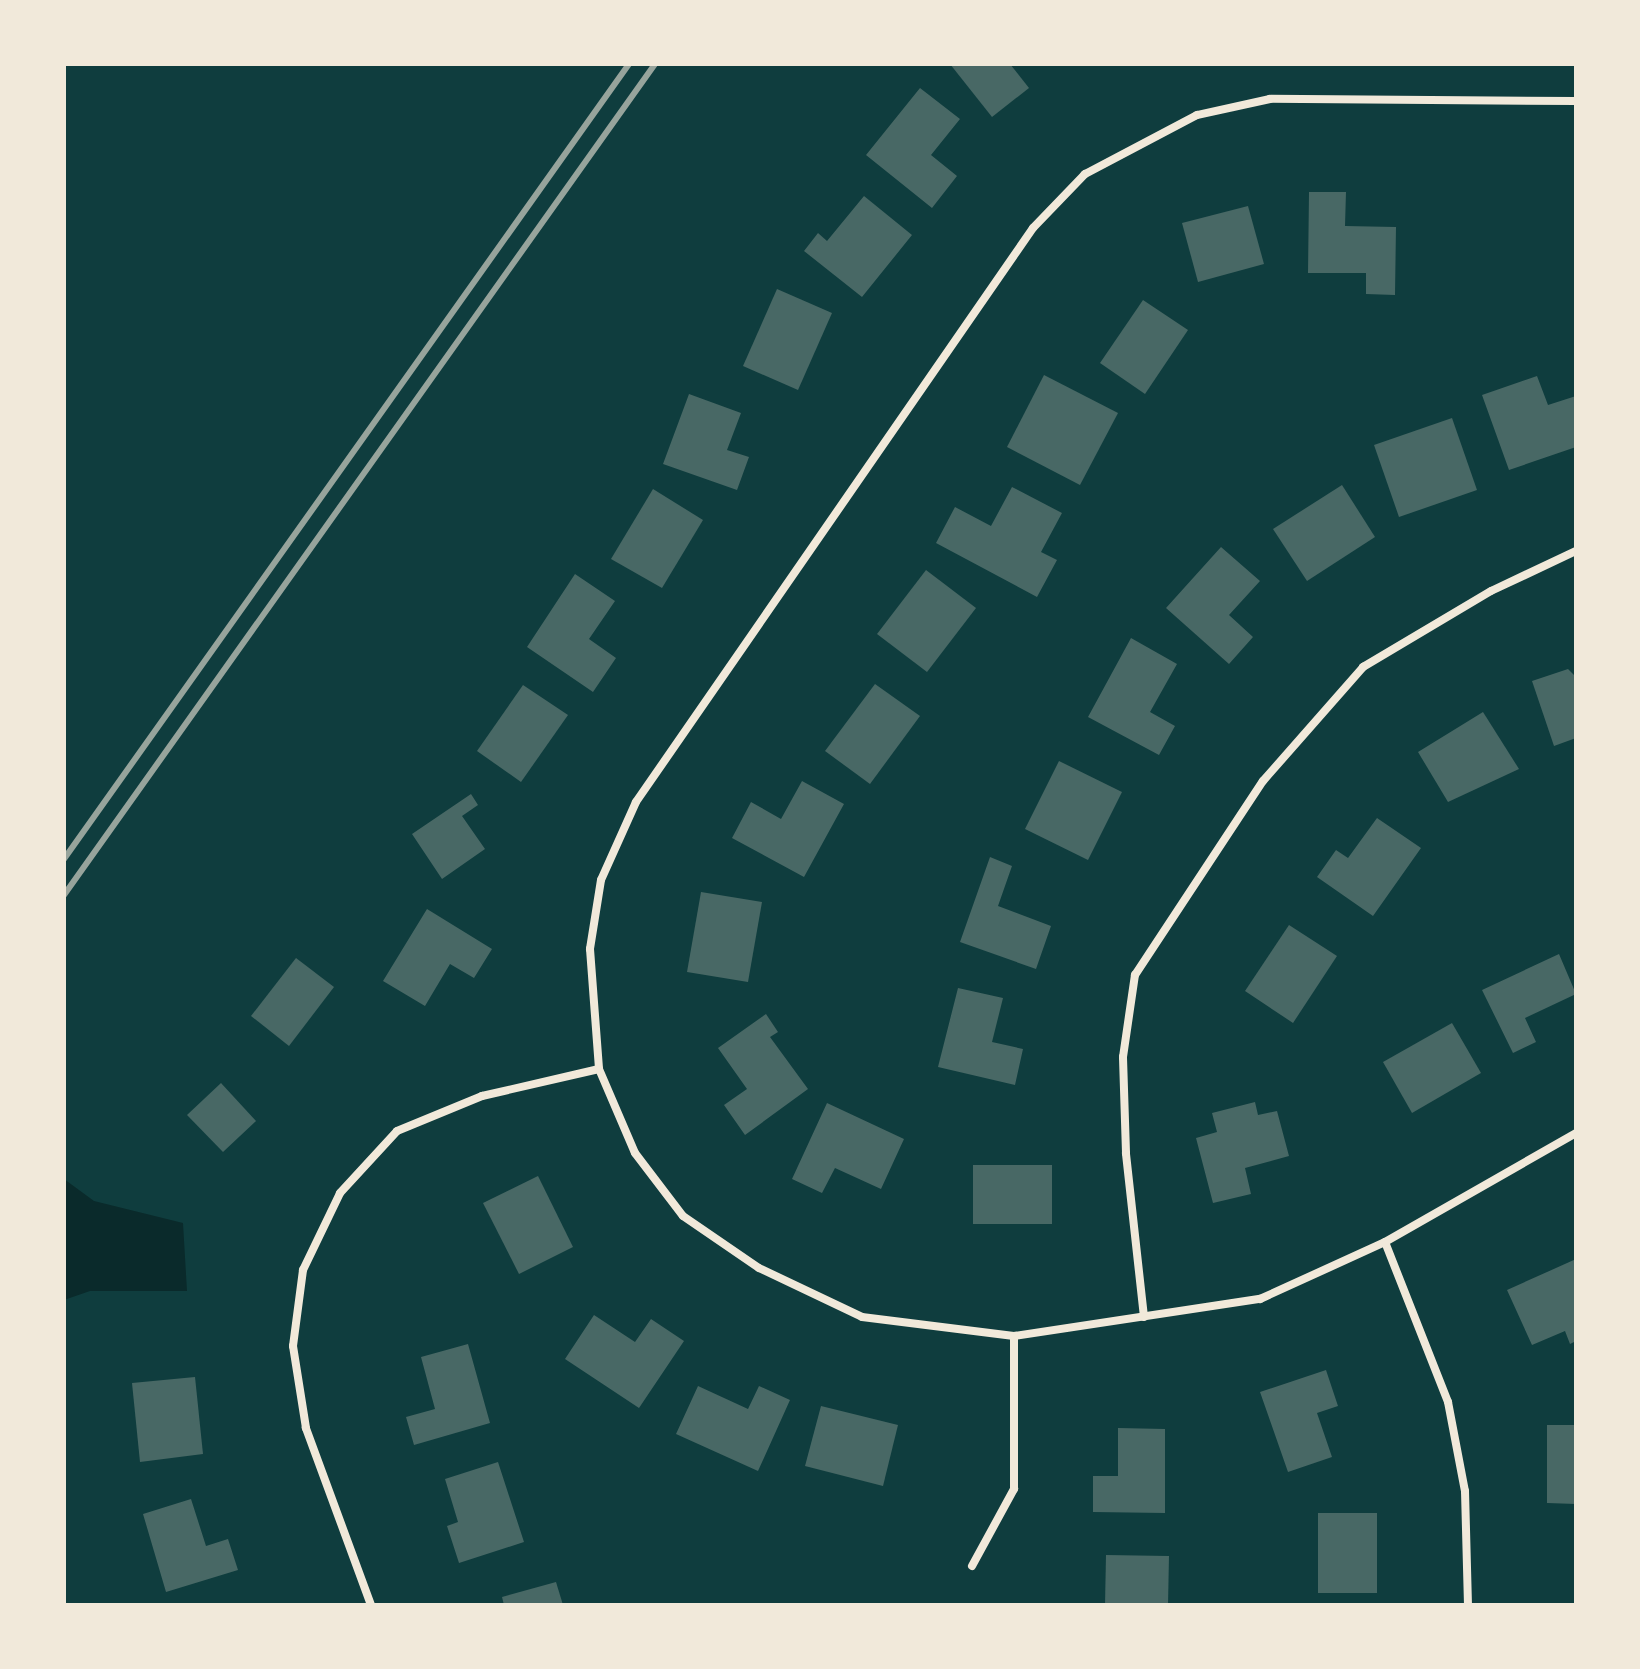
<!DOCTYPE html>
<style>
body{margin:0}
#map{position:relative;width:1640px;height:1669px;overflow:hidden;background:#0f3d3e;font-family:Jost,sans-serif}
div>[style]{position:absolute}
.water>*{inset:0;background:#0a2a2b}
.building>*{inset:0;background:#486865}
.minor>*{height:8px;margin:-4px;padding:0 4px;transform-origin:4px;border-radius:4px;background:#f1e9da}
.rail>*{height:6px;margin:-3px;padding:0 3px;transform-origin:3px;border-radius:3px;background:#97a49c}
span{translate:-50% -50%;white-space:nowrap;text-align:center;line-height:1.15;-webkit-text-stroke:7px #f1e9da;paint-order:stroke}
.frame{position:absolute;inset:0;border:66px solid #f1e9da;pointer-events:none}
</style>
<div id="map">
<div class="water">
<div style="clip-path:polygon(64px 1179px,94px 1201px,183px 1223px,187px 1291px,90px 1291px,64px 1300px)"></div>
</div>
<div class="building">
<div style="clip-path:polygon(950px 64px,1010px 64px,1029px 88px,992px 117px)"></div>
<div style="clip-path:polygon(920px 88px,960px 119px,931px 155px,957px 176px,932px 208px,866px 155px)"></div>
<div style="clip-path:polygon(1309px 192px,1346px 192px,1345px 226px,1396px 227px,1395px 295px,1366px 294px,1366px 273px,1308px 273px)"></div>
<div style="clip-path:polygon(864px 196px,912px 235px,862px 297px,804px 251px,818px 233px,827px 241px)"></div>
<div style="clip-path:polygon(1248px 206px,1264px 264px,1198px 282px,1182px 223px)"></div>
<div style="clip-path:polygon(777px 289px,832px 313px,798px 390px,743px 366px)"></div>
<div style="clip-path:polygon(1143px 300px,1188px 330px,1145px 394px,1100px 363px)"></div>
<div style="clip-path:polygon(1044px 375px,1118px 413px,1080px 485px,1007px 447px)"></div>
<div style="clip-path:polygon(1537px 376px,1548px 405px,1576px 396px,1576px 447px,1509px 470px,1482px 395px)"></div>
<div style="clip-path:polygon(689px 394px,741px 413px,727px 450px,749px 457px,737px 490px,663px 464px)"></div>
<div style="clip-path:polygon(1452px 418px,1477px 490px,1399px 517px,1374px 445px)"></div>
<div style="clip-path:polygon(1342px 485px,1375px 537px,1307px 581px,1273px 529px)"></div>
<div style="clip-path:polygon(1012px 487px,1062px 513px,1041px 552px,1057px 560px,1037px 597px,936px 543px,955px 507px,991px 526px)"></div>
<div style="clip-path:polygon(653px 489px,703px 520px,662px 588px,611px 559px)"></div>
<div style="clip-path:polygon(1221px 547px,1260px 581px,1229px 615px,1253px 637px,1229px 664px,1166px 608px)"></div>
<div style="clip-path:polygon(926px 570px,976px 608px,927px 672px,877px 634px)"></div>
<div style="clip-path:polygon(575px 574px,615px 601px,589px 639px,616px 658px,593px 692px,527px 647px)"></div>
<div style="clip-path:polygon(1131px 638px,1177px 664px,1150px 712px,1175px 726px,1159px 755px,1088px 717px)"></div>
<div style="clip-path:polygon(1568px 669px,1576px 677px,1576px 738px,1554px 746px,1532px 681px)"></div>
<div style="clip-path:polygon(875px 684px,920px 716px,870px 784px,825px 751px)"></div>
<div style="clip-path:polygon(523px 685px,568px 715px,521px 782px,477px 751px)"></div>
<div style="clip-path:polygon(1483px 712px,1519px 769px,1448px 802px,1418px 752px)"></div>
<div style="clip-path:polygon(1059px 761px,1122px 792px,1088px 860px,1025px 829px)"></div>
<div style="clip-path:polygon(802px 781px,844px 804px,804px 877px,732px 838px,751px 802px,781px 819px)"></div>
<div style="clip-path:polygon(471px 794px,478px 805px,462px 816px,485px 849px,442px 879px,412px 834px)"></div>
<div style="clip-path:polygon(1377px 818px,1421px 848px,1373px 916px,1317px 877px,1336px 850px,1348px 858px)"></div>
<div style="clip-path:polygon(990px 857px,1012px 866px,998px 906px,1051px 926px,1036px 969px,960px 942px)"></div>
<div style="clip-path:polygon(701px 892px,762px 902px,748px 982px,687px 972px)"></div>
<div style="clip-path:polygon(427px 909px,492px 949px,474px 978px,450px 964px,425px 1006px,383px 981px)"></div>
<div style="clip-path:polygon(1289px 925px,1337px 956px,1293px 1023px,1245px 991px)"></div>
<div style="clip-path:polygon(1559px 954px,1576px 994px,1525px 1018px,1536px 1042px,1513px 1053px,1482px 990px)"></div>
<div style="clip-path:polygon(296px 958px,334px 987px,289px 1046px,251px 1016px)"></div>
<div style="clip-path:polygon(958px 988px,1003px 998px,992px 1042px,1023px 1049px,1015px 1085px,938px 1067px)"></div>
<div style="clip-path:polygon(766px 1014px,778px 1032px,770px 1037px,808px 1089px,745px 1135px,724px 1105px,747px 1089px,718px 1048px)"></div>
<div style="clip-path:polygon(1452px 1023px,1481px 1073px,1412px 1113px,1383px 1062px)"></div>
<div style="clip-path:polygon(221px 1083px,256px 1121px,223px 1152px,187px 1115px)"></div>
<div style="clip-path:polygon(1255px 1102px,1258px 1115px,1277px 1111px,1289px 1156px,1245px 1168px,1251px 1194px,1213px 1203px,1196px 1138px,1217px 1132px,1212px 1113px)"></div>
<div style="clip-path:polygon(827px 1103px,904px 1139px,881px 1189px,835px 1168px,822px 1193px,792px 1179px)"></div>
<div style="clip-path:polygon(973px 1165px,1052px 1165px,1052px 1224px,973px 1224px)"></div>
<div style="clip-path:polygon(538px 1176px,573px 1247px,519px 1274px,483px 1203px)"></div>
<div style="clip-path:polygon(1576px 1259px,1576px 1341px,1570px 1344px,1565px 1331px,1532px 1345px,1507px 1290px)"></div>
<div style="clip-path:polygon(594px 1315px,635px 1342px,651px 1319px,684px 1341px,639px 1408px,565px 1359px)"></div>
<div style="clip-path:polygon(468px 1344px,490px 1423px,414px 1445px,406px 1417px,435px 1409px,421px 1357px)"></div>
<div style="clip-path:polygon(1326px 1370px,1338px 1406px,1317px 1413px,1332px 1457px,1288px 1472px,1260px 1392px)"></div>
<div style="clip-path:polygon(195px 1377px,203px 1454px,140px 1462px,132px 1383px)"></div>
<div style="clip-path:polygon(698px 1386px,748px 1409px,759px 1386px,790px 1400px,758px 1471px,676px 1434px)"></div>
<div style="clip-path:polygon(821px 1406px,898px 1425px,883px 1486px,805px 1466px)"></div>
<div style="clip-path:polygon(1547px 1425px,1576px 1425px,1576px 1504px,1547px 1503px)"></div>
<div style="clip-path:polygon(1118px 1428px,1165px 1429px,1165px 1513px,1093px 1512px,1093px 1476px,1118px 1476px)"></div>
<div style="clip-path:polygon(498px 1462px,524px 1542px,459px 1563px,447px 1526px,458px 1522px,445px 1479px)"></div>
<div style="clip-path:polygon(191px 1499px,206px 1546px,228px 1539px,238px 1570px,166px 1592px,143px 1514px)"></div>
<div style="clip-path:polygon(1318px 1513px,1377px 1513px,1377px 1593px,1318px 1593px)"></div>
<div style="clip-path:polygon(1106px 1555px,1169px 1556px,1168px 1605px,1105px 1605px)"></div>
<div style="clip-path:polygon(556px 1582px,563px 1605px,504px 1605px,502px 1597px)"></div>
</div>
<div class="minor">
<div style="left:1576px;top:101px;width:306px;rotate:-179.6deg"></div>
<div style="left:1270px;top:99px;width:75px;rotate:167.6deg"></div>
<div style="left:1197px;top:115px;width:127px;rotate:152.2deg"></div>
<div style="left:1085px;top:174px;width:75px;rotate:133.9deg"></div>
<div style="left:1033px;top:228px;width:698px;rotate:124.67deg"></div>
<div style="left:636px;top:802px;width:85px;rotate:114.2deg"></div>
<div style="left:601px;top:880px;width:70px;rotate:99.1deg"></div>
<div style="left:590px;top:949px;width:120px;rotate:85.7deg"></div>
<div style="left:599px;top:1069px;width:91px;rotate:66.8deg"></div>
<div style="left:635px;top:1153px;width:79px;rotate:52.7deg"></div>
<div style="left:683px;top:1216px;width:92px;rotate:34.4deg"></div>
<div style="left:759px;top:1268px;width:114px;rotate:25.4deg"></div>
<div style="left:862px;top:1317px;width:153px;rotate:7.1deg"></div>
<div style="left:1014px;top:1336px;width:249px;rotate:-8.6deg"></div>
<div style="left:1260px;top:1299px;width:137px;rotate:-24.5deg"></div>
<div style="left:1385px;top:1242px;width:220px;rotate:-29.7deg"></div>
<div style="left:1385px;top:1242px;width:172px;rotate:68.5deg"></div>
<div style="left:1448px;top:1402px;width:91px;rotate:79.2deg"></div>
<div style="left:1465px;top:1491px;width:114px;rotate:88.5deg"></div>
<div style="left:1144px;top:1317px;width:165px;rotate:-96.3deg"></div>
<div style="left:1126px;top:1153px;width:96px;rotate:-91.8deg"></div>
<div style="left:1123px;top:1057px;width:83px;rotate:-81.7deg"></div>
<div style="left:1135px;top:975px;width:232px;rotate:-56.6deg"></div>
<div style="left:1263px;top:781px;width:152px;rotate:-48.7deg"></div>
<div style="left:1363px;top:667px;width:149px;rotate:-30.7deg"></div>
<div style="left:1491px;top:591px;width:94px;rotate:-25.2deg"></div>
<div style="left:972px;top:1566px;width:88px;rotate:-61.4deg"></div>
<div style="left:1014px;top:1489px;width:153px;rotate:-90deg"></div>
<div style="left:371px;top:1605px;width:189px;rotate:-110.2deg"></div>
<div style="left:306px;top:1428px;width:83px;rotate:-99deg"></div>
<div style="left:293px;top:1346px;width:77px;rotate:-82.5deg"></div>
<div style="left:303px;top:1270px;width:85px;rotate:-64.3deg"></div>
<div style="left:340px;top:1193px;width:84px;rotate:-47.4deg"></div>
<div style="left:397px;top:1131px;width:92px;rotate:-22.4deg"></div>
<div style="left:482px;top:1096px;width:120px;rotate:-13deg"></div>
</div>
<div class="rail">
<div style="left:64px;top:859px;width:975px;rotate:-54.6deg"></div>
<div style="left:64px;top:895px;width:1020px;rotate:-54.58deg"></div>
</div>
<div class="frame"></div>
</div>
